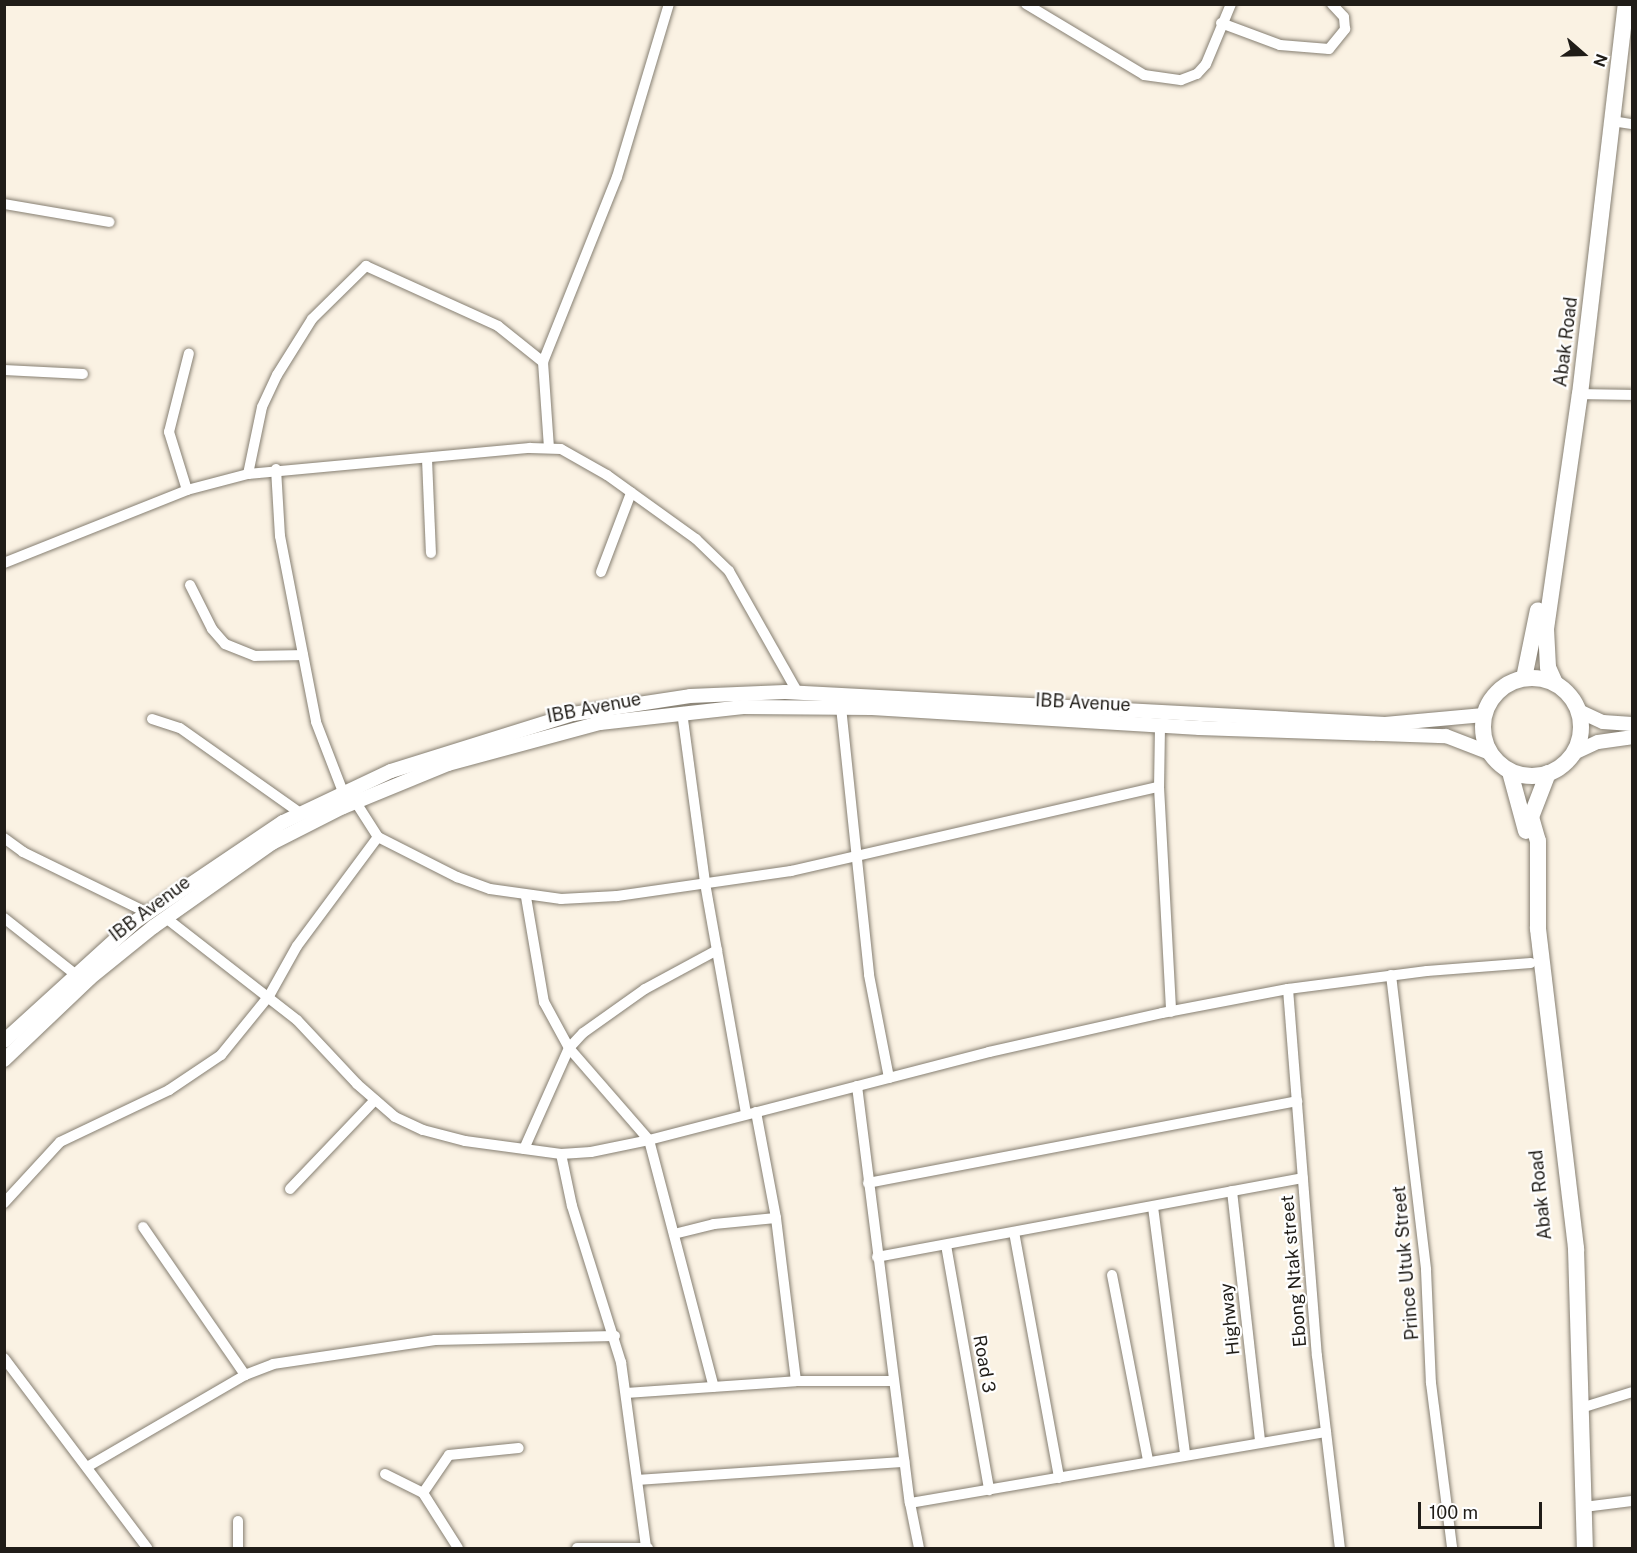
<!DOCTYPE html>
<style>
body{margin:0}
#map{position:relative;width:1637px;height:1553px;overflow:hidden;background:#faf2e3;font-family:"Public Sans",sans-serif}
div>[style]{position:absolute}
.roads{filter:drop-shadow(0 0 2px #867f72) drop-shadow(0 0 2px #867f72)}
.minor>*{height:10px;margin:-5px;padding:0 5px;transform-origin:5px;border-radius:5px;background:#fff}
.major>*{height:14px;margin:-7px;padding:0 7px;transform-origin:7px;border-radius:7px;background:#fff}
.highway>*{height:16px;margin:-8px;padding:0 8px;transform-origin:8px;border-radius:8px;background:#fff}
.highway>.ring{margin:-8px;padding:0;box-sizing:content-box;background:none;border:16px solid #fff;border-radius:50%}
span{translate:-50% -50%;white-space:nowrap;text-align:center;line-height:1.15;-webkit-text-stroke:4.5px #fff;paint-order:stroke}
.street-label{font-size:18px;color:#201d18}
.frame{position:absolute;inset:0;border:6px solid #201d18;pointer-events:none}
.north{position:absolute;left:1553px;top:24px;width:60px;height:60px;-webkit-text-stroke:4px #fff;paint-order:stroke;rotate:110deg;font-size:16px;font-weight:700;line-height:24px;text-align:center;color:#201d18}
.north::after{content:'';display:block;margin:auto;width:21px;height:27px;background:#201d18;clip-path:polygon(50% 0,100% 100%,50% 72%,0 100%)}
.scale{position:absolute;left:1418px;top:1502px;width:124px;height:27px;box-sizing:border-box;border:3px solid #201d18;border-top:0;padding-left:8px;font-size:18px;line-height:21px;white-space:nowrap;color:#201d18;-webkit-text-stroke:4px #fff;paint-order:stroke}
</style>
<div id="map">
<div class="roads">
<div class="minor">
<div style="left:1026px;top:4px;width:138px;rotate:31deg"></div>
<div style="left:1144px;top:75px;width:37px;rotate:8deg"></div>
<div style="left:1181px;top:80px;width:17px;rotate:-21deg"></div>
<div style="left:1197px;top:74px;width:13px;rotate:-48deg"></div>
<div style="left:1206px;top:64px;width:65px;rotate:-67.4deg"></div>
<div style="left:1221px;top:23px;width:63px;rotate:20.4deg"></div>
<div style="left:1280px;top:45px;width:49px;rotate:4.7deg"></div>
<div style="left:1329px;top:49px;width:26px;rotate:-51deg"></div>
<div style="left:1345px;top:29px;width:12px;rotate:-95deg"></div>
<div style="left:1344px;top:17px;width:18px;rotate:-133deg"></div>
<div style="left:1612px;top:121px;width:20px;rotate:9deg"></div>
<div style="left:4px;top:204px;width:107px;rotate:9.7deg"></div>
<div style="left:4px;top:370px;width:79px;rotate:2.9deg"></div>
<div style="left:1580px;top:394px;width:52px;rotate:1.1deg"></div>
<div style="left:549px;top:448px;width:86px;rotate:-94deg"></div>
<div style="left:543px;top:362px;width:199px;rotate:-68.2deg"></div>
<div style="left:617px;top:177px;width:181px;rotate:-73.3deg"></div>
<div style="left:427px;top:459px;width:94px;rotate:87.6deg"></div>
<div style="left:276px;top:469px;width:67px;rotate:86.6deg"></div>
<div style="left:280px;top:536px;width:189px;rotate:79deg"></div>
<div style="left:316px;top:722px;width:75px;rotate:68.9deg"></div>
<div style="left:248px;top:474px;width:68px;rotate:-78.2deg"></div>
<div style="left:262px;top:407px;width:35px;rotate:-65deg"></div>
<div style="left:277px;top:375px;width:66px;rotate:-58deg"></div>
<div style="left:312px;top:319px;width:76px;rotate:-44.5deg"></div>
<div style="left:366px;top:266px;width:145px;rotate:24.4deg"></div>
<div style="left:498px;top:326px;width:58px;rotate:38.7deg"></div>
<div style="left:187px;top:490px;width:61px;rotate:-107.2deg"></div>
<div style="left:169px;top:432px;width:81px;rotate:-75.8deg"></div>
<div style="left:4px;top:563px;width:197px;rotate:-21.7deg"></div>
<div style="left:187px;top:490px;width:63px;rotate:-14.7deg"></div>
<div style="left:248px;top:474px;width:283px;rotate:-5.3deg"></div>
<div style="left:530px;top:448px;width:31px;rotate:2deg"></div>
<div style="left:561px;top:449px;width:53px;rotate:29.5deg"></div>
<div style="left:607px;top:475px;width:110px;rotate:35.7deg"></div>
<div style="left:696px;top:539px;width:46px;rotate:44.1deg"></div>
<div style="left:729px;top:571px;width:140px;rotate:60.5deg"></div>
<div style="left:601px;top:572px;width:85px;rotate:-69.2deg"></div>
<div style="left:190px;top:585px;width:49px;rotate:63.4deg"></div>
<div style="left:212px;top:629px;width:20px;rotate:49deg"></div>
<div style="left:225px;top:644px;width:32px;rotate:22deg"></div>
<div style="left:255px;top:656px;width:48px;rotate:-1.2deg"></div>
<div style="left:841px;top:707px;width:269px;rotate:84deg"></div>
<div style="left:869px;top:975px;width:105px;rotate:79deg"></div>
<div style="left:682px;top:712px;width:173px;rotate:82.3deg"></div>
<div style="left:705px;top:883px;width:234px;rotate:79.9deg"></div>
<div style="left:152px;top:719px;width:29px;rotate:18deg"></div>
<div style="left:180px;top:728px;width:147px;rotate:35.3deg"></div>
<div style="left:1160px;top:726px;width:61px;rotate:90.9deg"></div>
<div style="left:1159px;top:787px;width:225px;rotate:86.9deg"></div>
<div style="left:355px;top:801px;width:43px;rotate:57.4deg"></div>
<div style="left:378px;top:837px;width:89px;rotate:26.9deg"></div>
<div style="left:457px;top:877px;width:35px;rotate:20deg"></div>
<div style="left:490px;top:889px;width:72px;rotate:8deg"></div>
<div style="left:561px;top:899px;width:56px;rotate:-3.1deg"></div>
<div style="left:617px;top:896px;width:176px;rotate:-8.2deg"></div>
<div style="left:791px;top:871px;width:377px;rotate:-12.9deg"></div>
<div style="left:4px;top:838px;width:24px;rotate:36deg"></div>
<div style="left:23px;top:852px;width:139px;rotate:26deg"></div>
<div style="left:526px;top:897px;width:107px;rotate:80.3deg"></div>
<div style="left:544px;top:1002px;width:52px;rotate:61.5deg"></div>
<div style="left:569px;top:1048px;width:122px;rotate:49deg"></div>
<div style="left:649px;top:1140px;width:255px;rotate:75.3deg"></div>
<div style="left:4px;top:918px;width:90px;rotate:38.3deg"></div>
<div style="left:166px;top:918px;width:166px;rotate:37.9deg"></div>
<div style="left:297px;top:1020px;width:88px;rotate:46.8deg"></div>
<div style="left:357px;top:1084px;width:50px;rotate:41deg"></div>
<div style="left:395px;top:1117px;width:31px;rotate:25deg"></div>
<div style="left:423px;top:1130px;width:43px;rotate:14.7deg"></div>
<div style="left:465px;top:1141px;width:97px;rotate:7.7deg"></div>
<div style="left:561px;top:1154px;width:30px;rotate:-4deg"></div>
<div style="left:591px;top:1152px;width:59px;rotate:-11.7deg"></div>
<div style="left:649px;top:1140px;width:351px;rotate:-14.5deg"></div>
<div style="left:989px;top:1052px;width:177px;rotate:-12.7deg"></div>
<div style="left:1162px;top:1013px;width:128px;rotate:-10.8deg"></div>
<div style="left:1288px;top:989px;width:140px;rotate:-7.4deg"></div>
<div style="left:1427px;top:971px;width:104px;rotate:-4.4deg"></div>
<div style="left:1391px;top:975px;width:297px;rotate:83.2deg"></div>
<div style="left:1426px;top:1270px;width:113px;rotate:87.5deg"></div>
<div style="left:1431px;top:1383px;width:166px;rotate:82.7deg"></div>
<div style="left:1288px;top:989px;width:368px;rotate:85.5deg"></div>
<div style="left:1317px;top:1356px;width:193px;rotate:83.2deg"></div>
<div style="left:857px;top:1086px;width:420px;rotate:82.8deg"></div>
<div style="left:910px;top:1503px;width:46px;rotate:78.7deg"></div>
<div style="left:756px;top:1112px;width:108px;rotate:79.3deg"></div>
<div style="left:776px;top:1218px;width:164px;rotate:83deg"></div>
<div style="left:524px;top:1149px;width:111px;rotate:-66deg"></div>
<div style="left:569px;top:1048px;width:21px;rotate:-47deg"></div>
<div style="left:583px;top:1033px;width:76px;rotate:-35.4deg"></div>
<div style="left:645px;top:989px;width:82px;rotate:-28.4deg"></div>
<div style="left:561px;top:1154px;width:53px;rotate:78.1deg"></div>
<div style="left:572px;top:1206px;width:164px;rotate:72.6deg"></div>
<div style="left:621px;top:1362px;width:188px;rotate:82.3deg"></div>
<div style="left:868px;top:1183px;width:437px;rotate:-10.8deg"></div>
<div style="left:290px;top:1189px;width:123px;rotate:-46.3deg"></div>
<div style="left:1232px;top:1191px;width:253px;rotate:83.6deg"></div>
<div style="left:4px;top:1203px;width:83px;rotate:-47.4deg"></div>
<div style="left:60px;top:1142px;width:121px;rotate:-25.5deg"></div>
<div style="left:169px;top:1090px;width:63px;rotate:-33.9deg"></div>
<div style="left:221px;top:1055px;width:76px;rotate:-50.9deg"></div>
<div style="left:269px;top:996px;width:57px;rotate:-60.8deg"></div>
<div style="left:297px;top:946px;width:136px;rotate:-53.4deg"></div>
<div style="left:1153px;top:1207px;width:249px;rotate:82.6deg"></div>
<div style="left:143px;top:1227px;width:180px;rotate:55.4deg"></div>
<div style="left:1014px;top:1232px;width:250px;rotate:79.6deg"></div>
<div style="left:674px;top:1234px;width:41px;rotate:-14deg"></div>
<div style="left:714px;top:1224px;width:62px;rotate:-5.5deg"></div>
<div style="left:946px;top:1245px;width:249px;rotate:80deg"></div>
<div style="left:877px;top:1257px;width:433px;rotate:-10.5deg"></div>
<div style="left:1112px;top:1275px;width:189px;rotate:79deg"></div>
<div style="left:4px;top:1358px;width:238px;rotate:53deg"></div>
<div style="left:626px;top:1393px;width:170px;rotate:-4deg"></div>
<div style="left:796px;top:1381px;width:97px"></div>
<div style="left:1581px;top:1408px;width:53px;rotate:-17.4deg"></div>
<div style="left:87px;top:1467px;width:183px;rotate:-30.2deg"></div>
<div style="left:245px;top:1375px;width:30px;rotate:-21deg"></div>
<div style="left:273px;top:1364px;width:164px;rotate:-8.4deg"></div>
<div style="left:435px;top:1340px;width:180px;rotate:-1.3deg"></div>
<div style="left:385px;top:1474px;width:42px;rotate:26.6deg"></div>
<div style="left:423px;top:1493px;width:65px;rotate:57.5deg"></div>
<div style="left:638px;top:1480px;width:267px;rotate:-3.9deg"></div>
<div style="left:423px;top:1493px;width:46px;rotate:-55.6deg"></div>
<div style="left:449px;top:1455px;width:70px;rotate:-5.7deg"></div>
<div style="left:910px;top:1503px;width:422px;rotate:-9.7deg"></div>
<div style="left:1584px;top:1507px;width:48px;rotate:-7.1deg"></div>
<div style="left:238px;top:1548px;width:27px;rotate:-90deg"></div>
<div style="left:577px;top:1548px;width:71px"></div>
</div>
<div class="major">
<div style="left:1579px;top:711px;width:26px;rotate:25deg"></div>
<div style="left:1603px;top:722px;width:29px;rotate:4deg"></div>
<div style="left:1574px;top:753px;width:26px;rotate:-25deg"></div>
<div style="left:1598px;top:742px;width:34px;rotate:-8deg"></div>
<div style="left:4px;top:1041px;width:178px;rotate:-42.3deg"></div>
<div style="left:136px;top:921px;width:177px;rotate:-34deg"></div>
<div style="left:283px;top:822px;width:119px;rotate:-25.3deg"></div>
<div style="left:391px;top:771px;width:191px;rotate:-17.4deg"></div>
<div style="left:573px;top:714px;width:118px;rotate:-8.7deg"></div>
<div style="left:690px;top:696px;width:95px;rotate:-2.4deg"></div>
<div style="left:785px;top:692px;width:601px;rotate:3.05deg"></div>
<div style="left:1385px;top:724px;width:99px;rotate:-5.2deg"></div>
<div style="left:4px;top:1060px;width:119px;rotate:-43.6deg"></div>
<div style="left:90px;top:978px;width:81px;rotate:-39deg"></div>
<div style="left:153px;top:927px;width:146px;rotate:-35.2deg"></div>
<div style="left:272px;top:843px;width:80px;rotate:-26.9deg"></div>
<div style="left:343px;top:807px;width:113px;rotate:-22.3deg"></div>
<div style="left:448px;top:764px;width:157px;rotate:-15.1deg"></div>
<div style="left:600px;top:723px;width:144px;rotate:-6.4deg"></div>
<div style="left:743px;top:707px;width:129px;rotate:0.4deg"></div>
<div style="left:872px;top:708px;width:328px;rotate:3.5deg"></div>
<div style="left:1199px;top:728px;width:247px;rotate:1.9deg"></div>
<div style="left:1446px;top:736px;width:47px;rotate:21.1deg"></div>
</div>
<div class="highway">
<div style="left:1524px;top:678px;width:69px;rotate:-78.4deg"></div>
<div class="ring" style="left:1483px;top:678px;width:82px;height:82px"></div>
<div style="left:1555px;top:683px;width:17px;rotate:-114deg"></div>
<div style="left:1548px;top:667px;width:38px;rotate:-93deg"></div>
<div style="left:1546px;top:629px;width:237px;rotate:-81.8deg"></div>
<div style="left:1580px;top:394px;width:393px;rotate:-83.3deg"></div>
<div style="left:1510px;top:772px;width:61px;rotate:74.8deg"></div>
<div style="left:1548px;top:773px;width:47px;rotate:111.1deg"></div>
<div style="left:1531px;top:817px;width:25px;rotate:74deg"></div>
<div style="left:1538px;top:841px;width:88px;rotate:90deg"></div>
<div style="left:1538px;top:929px;width:322px;rotate:83.2deg"></div>
<div style="left:1576px;top:1249px;width:299px;rotate:88.3deg"></div>
</div>
</div>
<div class="street-label">
<span style="left:1566px;top:342px;rotate:-83deg">Abak Road</span>
<span style="left:1083px;top:703px;rotate:3deg">IBB Avenue</span>
<span style="left:594px;top:708px;rotate:-11deg">IBB Avenue</span>
<span style="left:150px;top:909px;rotate:-37deg">IBB Avenue</span>
<span style="left:1541px;top:1195px;rotate:-96deg">Abak Road</span>
<span style="left:1406px;top:1263px;rotate:-95deg">Prince Utuk Street</span>
<span style="left:1294px;top:1271px;rotate:-95deg">Ebong Ntak street</span>
<span style="left:1230px;top:1319px;rotate:-96deg">Highway</span>
<span style="left:984px;top:1364px;rotate:80deg">Road 3</span>
</div>
<div class="frame"></div>
<div class="north">N</div>
<div class="scale">100 m</div>
</div>
